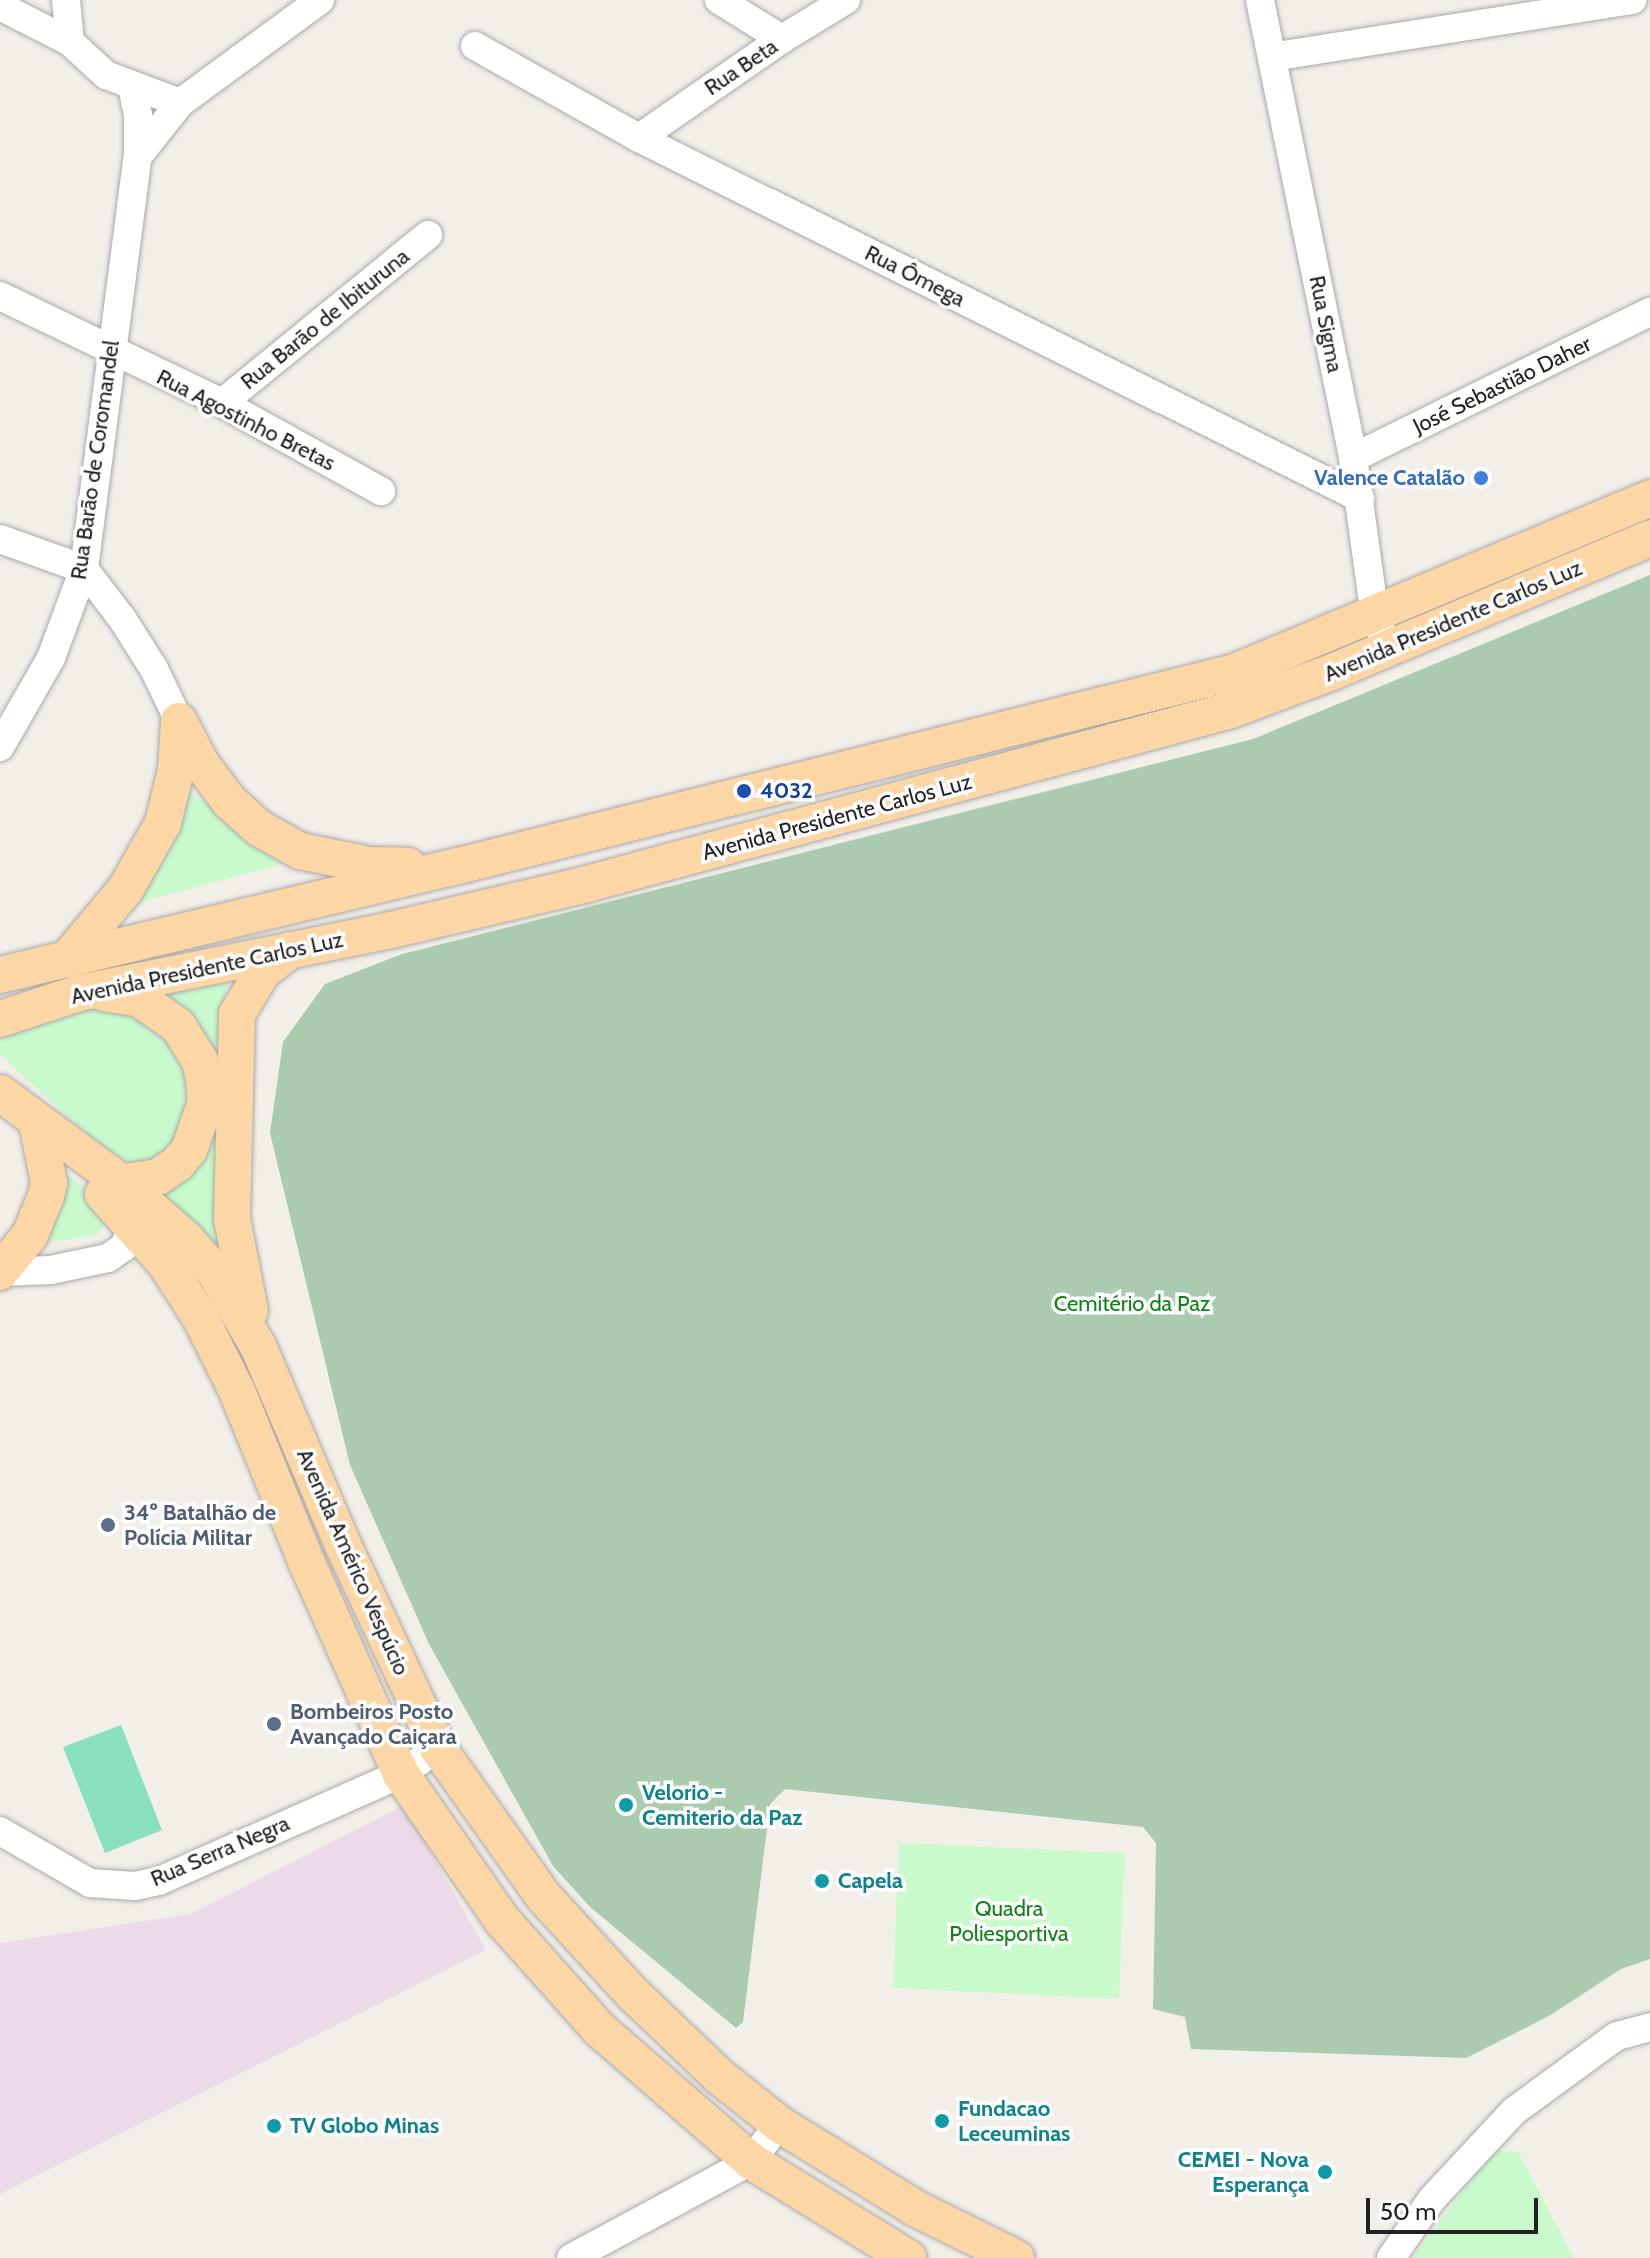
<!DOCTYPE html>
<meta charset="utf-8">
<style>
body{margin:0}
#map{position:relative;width:1650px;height:2258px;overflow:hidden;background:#f2efe9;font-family:Cabin,sans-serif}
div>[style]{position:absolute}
.industrial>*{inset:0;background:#ebdbe8}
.cemetery>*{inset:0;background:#aacbaf}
.park>*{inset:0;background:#c8facc}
.pitch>*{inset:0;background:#88e0be}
.roads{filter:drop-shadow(0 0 2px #a9a9a9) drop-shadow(0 0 2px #a9a9a9)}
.minor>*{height:28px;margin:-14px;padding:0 14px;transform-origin:14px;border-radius:14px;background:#fff}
.major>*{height:36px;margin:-18px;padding:0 18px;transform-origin:18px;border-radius:18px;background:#fcd6a4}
.dots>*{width:22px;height:22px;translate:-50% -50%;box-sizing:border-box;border:4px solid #fff;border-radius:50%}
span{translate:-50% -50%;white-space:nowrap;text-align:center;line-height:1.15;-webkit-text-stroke:7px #fff;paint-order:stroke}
.street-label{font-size:22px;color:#222}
.shop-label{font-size:22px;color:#366cbe;font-weight:700}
.right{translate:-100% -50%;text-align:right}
.transit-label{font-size:22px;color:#164399;font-weight:700}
.left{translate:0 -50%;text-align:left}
.park-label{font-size:22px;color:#0c8416}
.service-label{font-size:22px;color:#4e5e75;font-weight:700}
.culture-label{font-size:22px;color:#0d838f;font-weight:700}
.scale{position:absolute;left:1366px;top:2198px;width:172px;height:36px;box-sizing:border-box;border:4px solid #222;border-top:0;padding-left:10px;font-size:24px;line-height:28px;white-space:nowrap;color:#222;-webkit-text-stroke:6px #fff;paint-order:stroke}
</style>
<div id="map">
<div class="industrial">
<div style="clip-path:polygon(404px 1805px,486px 1950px,0 2194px,0 1943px,191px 1914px)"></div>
</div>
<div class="cemetery">
<div style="clip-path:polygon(1650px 575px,1650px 1959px,1621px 1969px,1549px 2016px,1466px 2058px,1191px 2049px,1185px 2017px,1153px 2009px,1156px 1843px,1143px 1827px,785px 1789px,770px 1804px,743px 2022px,736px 2028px,590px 1907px,553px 1866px,429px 1644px,350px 1465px,270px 1133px,283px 1042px,325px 984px,402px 954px,1253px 739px)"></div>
</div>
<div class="park">
<div style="clip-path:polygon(190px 793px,250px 828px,280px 853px,283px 864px,143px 901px,138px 888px,177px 801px)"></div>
<div style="clip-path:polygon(230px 974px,221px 1008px,223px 1249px,217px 1248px,157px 1196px,213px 1127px,159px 993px)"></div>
<div style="clip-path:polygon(92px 1007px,126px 1008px,165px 1028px,194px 1080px,171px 1156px,144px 1166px,129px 1162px,100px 1146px,0 1055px,1px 1037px,50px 1016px)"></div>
<div style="clip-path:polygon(66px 1173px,88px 1191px,107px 1221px,96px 1235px,45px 1243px,60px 1176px)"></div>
<div style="clip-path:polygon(899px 1843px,1125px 1853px,1119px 1999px,893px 1988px)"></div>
<div style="clip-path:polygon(1493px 2150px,1518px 2152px,1574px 2258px,1413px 2258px)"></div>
</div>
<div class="pitch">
<div style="clip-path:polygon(121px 1725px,162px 1830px,105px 1853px,63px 1747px)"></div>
</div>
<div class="roads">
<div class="minor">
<div style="left:66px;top:0;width:42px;rotate:84.6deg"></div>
<div style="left:719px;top:0;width:74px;rotate:31.8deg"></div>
<div style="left:1260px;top:0;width:467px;rotate:78.5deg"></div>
<div style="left:1353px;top:458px;width:160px;rotate:82.1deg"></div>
<div style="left:1375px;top:616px;width:17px;rotate:69deg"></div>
<div style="left:0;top:6px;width:79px;rotate:27.2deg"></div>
<div style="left:70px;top:42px;width:49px;rotate:42.5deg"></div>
<div style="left:106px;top:75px;width:79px;rotate:20.7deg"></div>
<div style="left:475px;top:46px;width:188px;rotate:29.3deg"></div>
<div style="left:639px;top:138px;width:806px;rotate:26.53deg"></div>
<div style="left:1272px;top:57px;width:365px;rotate:-9deg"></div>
<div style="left:639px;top:138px;width:174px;rotate:-34.7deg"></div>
<div style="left:782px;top:39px;width:75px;rotate:-31.4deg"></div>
<div style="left:138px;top:156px;width:68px;rotate:-51.6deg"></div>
<div style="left:180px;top:103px;width:174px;rotate:-36.3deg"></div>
<div style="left:0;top:296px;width:246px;rotate:25.7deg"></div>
<div style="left:222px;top:403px;width:182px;rotate:29deg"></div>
<div style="left:222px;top:403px;width:266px;rotate:-39.2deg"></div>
<div style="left:1353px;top:458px;width:331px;rotate:-26.2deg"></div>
<div style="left:0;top:539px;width:89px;rotate:19.7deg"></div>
<div style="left:84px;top:569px;width:64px;rotate:52.6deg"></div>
<div style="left:123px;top:620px;width:58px;rotate:57.7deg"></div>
<div style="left:154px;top:669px;width:58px;rotate:64.3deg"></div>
<div style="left:0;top:747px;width:103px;rotate:-60.2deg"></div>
<div style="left:51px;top:658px;width:95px;rotate:-69.7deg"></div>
<div style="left:84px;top:569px;width:417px;rotate:-82.6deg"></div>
<div style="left:138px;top:156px;width:41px;rotate:-90deg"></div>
<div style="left:138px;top:115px;width:29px;rotate:-102deg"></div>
<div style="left:0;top:1272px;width:51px;rotate:-2.2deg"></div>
<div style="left:51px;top:1270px;width:58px;rotate:-11.9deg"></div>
<div style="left:108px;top:1258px;width:19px;rotate:-35deg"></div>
<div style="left:124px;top:1247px;width:24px;rotate:-68deg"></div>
<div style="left:0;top:1831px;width:104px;rotate:30deg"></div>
<div style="left:90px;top:1883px;width:45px;rotate:3.8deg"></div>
<div style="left:135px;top:1886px;width:25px;rotate:-12deg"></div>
<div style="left:159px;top:1881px;width:265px;rotate:-23.9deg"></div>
<div style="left:401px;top:1774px;width:45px;rotate:-35.1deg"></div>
<div style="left:571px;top:2258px;width:204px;rotate:-28.3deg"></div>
<div style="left:751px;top:2161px;width:46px;rotate:-52.9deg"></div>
<div style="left:1391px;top:2258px;width:72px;rotate:-55.2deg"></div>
<div style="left:1432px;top:2199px;width:120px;rotate:-47deg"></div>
<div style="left:1514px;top:2111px;width:127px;rotate:-36.1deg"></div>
<div style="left:1617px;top:2036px;width:34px;rotate:-15deg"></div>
</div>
<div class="major">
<div style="left:179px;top:721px;width:46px;rotate:62.9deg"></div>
<div style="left:200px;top:762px;width:49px;rotate:53.4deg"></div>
<div style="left:229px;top:801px;width:40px;rotate:42deg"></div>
<div style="left:259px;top:828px;width:47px;rotate:29.3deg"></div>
<div style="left:300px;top:851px;width:70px;rotate:11.5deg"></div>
<div style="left:369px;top:865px;width:39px;rotate:1deg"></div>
<div style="left:67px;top:959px;width:90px;rotate:-50deg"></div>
<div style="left:125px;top:890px;width:77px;rotate:-60.4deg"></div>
<div style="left:163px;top:823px;width:55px;rotate:-76.2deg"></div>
<div style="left:176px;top:770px;width:48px;rotate:-86.4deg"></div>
<div style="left:0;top:975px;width:471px;rotate:-13.4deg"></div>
<div style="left:458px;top:866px;width:801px;rotate:-14.02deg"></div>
<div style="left:1235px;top:672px;width:450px;rotate:-22.7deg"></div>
<div style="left:104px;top:993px;width:36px;rotate:9deg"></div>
<div style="left:140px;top:999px;width:47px;rotate:35.4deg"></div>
<div style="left:178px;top:1026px;width:41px;rotate:57.8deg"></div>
<div style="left:200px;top:1061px;width:19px;rotate:78deg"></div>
<div style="left:204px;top:1080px;width:22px;rotate:85deg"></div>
<div style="left:206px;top:1102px;width:51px;rotate:109.5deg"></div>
<div style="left:189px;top:1150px;width:18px;rotate:131deg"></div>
<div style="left:177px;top:1164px;width:23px;rotate:146deg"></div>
<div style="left:158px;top:1177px;width:36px;rotate:171deg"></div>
<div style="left:0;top:1019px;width:83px;rotate:-18.2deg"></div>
<div style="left:79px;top:993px;width:318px;rotate:-11.4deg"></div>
<div style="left:391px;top:930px;width:197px;rotate:-13.2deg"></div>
<div style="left:583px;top:885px;width:671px;rotate:-15.11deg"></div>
<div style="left:1231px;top:710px;width:108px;rotate:-20.6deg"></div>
<div style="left:1332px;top:672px;width:345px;rotate:-22.8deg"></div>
<div style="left:0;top:1093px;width:152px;rotate:36.4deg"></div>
<div style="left:122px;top:1183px;width:84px;rotate:41.1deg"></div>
<div style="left:185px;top:1238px;width:45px;rotate:48.6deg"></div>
<div style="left:215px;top:1272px;width:88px;rotate:59.9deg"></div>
<div style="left:259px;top:1348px;width:216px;rotate:66.9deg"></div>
<div style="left:344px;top:1547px;width:222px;rotate:64.9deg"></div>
<div style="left:438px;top:1748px;width:181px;rotate:54.6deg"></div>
<div style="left:543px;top:1896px;width:132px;rotate:47.5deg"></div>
<div style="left:632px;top:1993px;width:122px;rotate:43.7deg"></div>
<div style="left:720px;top:2077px;width:75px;rotate:38.5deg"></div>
<div style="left:779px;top:2124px;width:160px;rotate:31.7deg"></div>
<div style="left:915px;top:2208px;width:113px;rotate:26.3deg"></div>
<div style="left:103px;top:1194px;width:94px;rotate:48deg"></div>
<div style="left:166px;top:1264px;width:63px;rotate:57.3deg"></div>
<div style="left:200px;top:1317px;width:83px;rotate:63.4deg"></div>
<div style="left:237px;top:1391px;width:186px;rotate:67.9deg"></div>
<div style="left:307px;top:1563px;width:231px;rotate:66deg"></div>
<div style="left:401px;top:1774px;width:178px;rotate:55.3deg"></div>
<div style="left:502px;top:1920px;width:146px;rotate:48.3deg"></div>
<div style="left:599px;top:2029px;width:201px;rotate:41deg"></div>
<div style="left:751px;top:2161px;width:185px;rotate:31.7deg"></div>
<div style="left:0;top:1272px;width:48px;rotate:-51deg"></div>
<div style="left:30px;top:1235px;width:42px;rotate:-67.7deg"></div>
<div style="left:46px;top:1196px;width:13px;rotate:-77deg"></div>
<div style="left:49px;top:1183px;width:61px;rotate:-101.3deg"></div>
<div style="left:250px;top:1311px;width:94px;rotate:-101.1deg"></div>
<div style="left:232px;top:1219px;width:205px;rotate:-88.6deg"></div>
<div style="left:237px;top:1014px;width:50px;rotate:-58.8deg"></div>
<div style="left:263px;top:971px;width:35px;rotate:-37deg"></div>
</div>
</div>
<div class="dots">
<div style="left:1481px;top:478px;background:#3f7fe0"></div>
<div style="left:744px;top:791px;background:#1a4fb4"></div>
<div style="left:108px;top:1525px;background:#5c6f8a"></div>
<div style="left:274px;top:1724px;background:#5c6f8a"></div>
<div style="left:626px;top:1805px;background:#0f9aa8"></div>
<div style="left:822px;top:1881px;background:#0f9aa8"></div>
<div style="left:942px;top:2121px;background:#0f9aa8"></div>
<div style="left:274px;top:2126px;background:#0f9aa8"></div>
<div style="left:1325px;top:2172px;background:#0f9aa8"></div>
</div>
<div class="street-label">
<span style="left:741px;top:67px;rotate:-34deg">Rua Beta</span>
<span style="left:915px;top:276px;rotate:27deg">Rua Ômega</span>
<span style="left:325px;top:319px;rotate:-39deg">Rua Barão de Ibituruna</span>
<span style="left:1326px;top:324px;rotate:79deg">Rua Sigma</span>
<span style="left:1502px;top:385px;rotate:-26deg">José Sebastião Daher</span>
<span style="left:246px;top:420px;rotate:27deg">Rua Agostinho Bretas</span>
<span style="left:95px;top:460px;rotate:-82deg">Rua Barão de Coromandel</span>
<span style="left:1453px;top:621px;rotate:-23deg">Avenida Presidente Carlos Luz</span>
<span style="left:837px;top:817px;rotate:-15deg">Avenida Presidente Carlos Luz</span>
<span style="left:207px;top:968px;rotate:-12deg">Avenida Presidente Carlos Luz</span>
<span style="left:353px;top:1562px;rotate:66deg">Avenida Américo Vespúcio</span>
<span style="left:220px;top:1851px;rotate:-23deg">Rua Serra Negra</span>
</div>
<div class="shop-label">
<span class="right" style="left:1465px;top:478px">Valence Catalão</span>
</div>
<div class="transit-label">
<span class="left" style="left:760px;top:791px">4032</span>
</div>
<div class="park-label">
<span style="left:1132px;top:1304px">Cemitério da Paz</span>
<span style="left:1009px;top:1921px">Quadra<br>Poliesportiva</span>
</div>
<div class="service-label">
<span class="left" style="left:124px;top:1525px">34º Batalhão de<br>Polícia Militar</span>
<span class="left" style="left:290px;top:1724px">Bombeiros Posto<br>Avançado Caiçara</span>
</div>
<div class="culture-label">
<span class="left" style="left:642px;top:1805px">Velorio -<br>Cemiterio da Paz</span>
<span class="left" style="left:838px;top:1881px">Capela</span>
<span class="left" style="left:958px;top:2121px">Fundacao<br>Leceuminas</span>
<span class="left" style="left:290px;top:2126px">TV Globo Minas</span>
<span class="right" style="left:1309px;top:2172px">CEMEI - Nova<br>Esperança</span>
</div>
<div class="scale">50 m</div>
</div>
